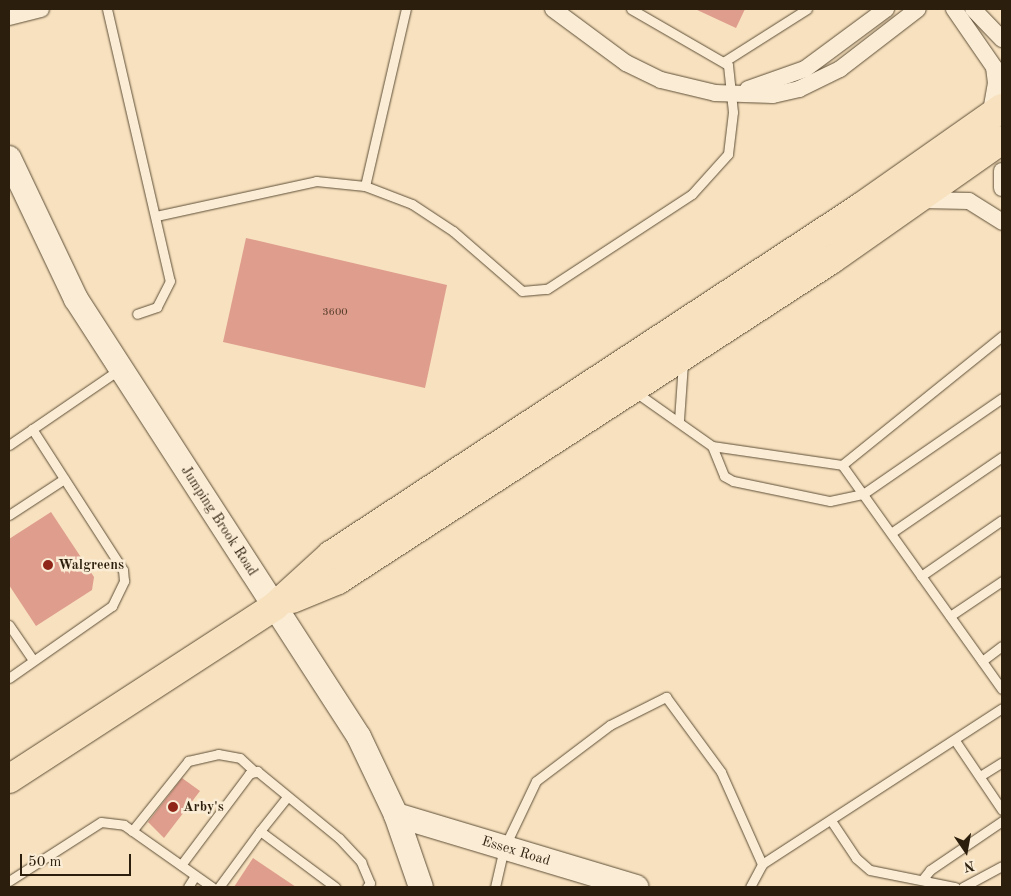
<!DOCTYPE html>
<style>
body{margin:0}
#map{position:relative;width:1011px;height:896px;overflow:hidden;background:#f8e1be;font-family:"Old Standard TT",serif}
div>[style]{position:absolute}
.building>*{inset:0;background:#de9d8d}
.roads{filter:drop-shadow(0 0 1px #5e4f38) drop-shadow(0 0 1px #5e4f38)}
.lane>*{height:9px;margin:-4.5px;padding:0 4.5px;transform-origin:4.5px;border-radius:4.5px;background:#faecd5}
.street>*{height:16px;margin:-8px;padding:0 8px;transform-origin:8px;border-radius:8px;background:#faecd5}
.secondary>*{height:24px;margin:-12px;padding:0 12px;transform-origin:12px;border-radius:12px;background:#faecd5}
.highway>*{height:28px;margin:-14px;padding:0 14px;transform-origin:14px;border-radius:14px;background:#f8e1be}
.dots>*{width:14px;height:14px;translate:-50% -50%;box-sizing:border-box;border:2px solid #faecd5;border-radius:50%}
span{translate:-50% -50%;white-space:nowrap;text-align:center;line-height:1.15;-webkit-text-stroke:5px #faecd5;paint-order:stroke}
.number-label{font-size:11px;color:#583e2c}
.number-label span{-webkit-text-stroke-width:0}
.street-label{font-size:14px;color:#2b1e0c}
.poi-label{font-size:14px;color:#2b1e0c;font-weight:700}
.left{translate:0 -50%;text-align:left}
.frame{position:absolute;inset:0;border:10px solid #2b1e0c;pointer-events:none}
.north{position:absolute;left:941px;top:826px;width:50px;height:50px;-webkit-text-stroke:4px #faecd5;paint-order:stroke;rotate:168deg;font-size:14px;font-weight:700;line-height:20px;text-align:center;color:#2b1e0c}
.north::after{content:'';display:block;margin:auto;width:18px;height:22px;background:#2b1e0c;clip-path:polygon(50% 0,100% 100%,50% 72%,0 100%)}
.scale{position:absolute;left:20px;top:854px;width:111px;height:22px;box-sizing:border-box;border:2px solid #2b1e0c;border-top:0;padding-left:6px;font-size:15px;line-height:18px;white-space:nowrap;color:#2b1e0c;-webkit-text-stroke:4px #faecd5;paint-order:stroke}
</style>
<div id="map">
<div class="building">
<div style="clip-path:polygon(695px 9px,745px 9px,736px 28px)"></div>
<div style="clip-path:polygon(246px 238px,447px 285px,425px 388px,223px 342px)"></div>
<div style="clip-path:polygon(51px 512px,94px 577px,92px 590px,36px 626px,9px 585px,9px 539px)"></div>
<div style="clip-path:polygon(182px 778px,200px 791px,164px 838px,148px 822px)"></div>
<div style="clip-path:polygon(253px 858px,296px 887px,234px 887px)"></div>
</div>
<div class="roads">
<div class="lane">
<div style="left:107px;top:9px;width:279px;rotate:77deg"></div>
<div style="left:170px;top:281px;width:29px;rotate:117deg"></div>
<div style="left:157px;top:307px;width:21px;rotate:161deg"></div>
<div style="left:725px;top:61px;width:97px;rotate:-32.4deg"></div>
<div style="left:365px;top:186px;width:182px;rotate:-77deg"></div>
<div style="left:156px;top:216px;width:164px;rotate:-12.3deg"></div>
<div style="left:316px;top:181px;width:49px;rotate:5.8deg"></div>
<div style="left:365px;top:186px;width:50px;rotate:21deg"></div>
<div style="left:412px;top:204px;width:49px;rotate:33.4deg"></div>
<div style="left:453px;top:231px;width:91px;rotate:41deg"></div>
<div style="left:522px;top:291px;width:25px;rotate:-5deg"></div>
<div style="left:547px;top:289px;width:173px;rotate:-33.2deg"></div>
<div style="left:692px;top:194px;width:54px;rotate:-48deg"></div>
<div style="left:728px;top:154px;width:42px;rotate:-83.2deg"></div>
<div style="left:733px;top:112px;width:47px;rotate:-96.1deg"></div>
<div style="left:728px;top:65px;width:112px;rotate:-150deg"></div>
<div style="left:634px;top:391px;width:95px;rotate:35.2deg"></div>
<div style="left:712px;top:446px;width:32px;rotate:68deg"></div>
<div style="left:724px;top:476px;width:10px;rotate:29deg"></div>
<div style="left:733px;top:481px;width:99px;rotate:11.7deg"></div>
<div style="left:830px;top:501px;width:34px;rotate:-12deg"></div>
<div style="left:863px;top:494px;width:169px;rotate:-34.6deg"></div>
<div style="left:679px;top:420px;width:57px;rotate:-86deg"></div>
<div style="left:9px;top:445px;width:135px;rotate:-34.4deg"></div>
<div style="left:712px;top:446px;width:131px;rotate:8.3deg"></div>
<div style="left:842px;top:465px;width:275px;rotate:54.5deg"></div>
<div style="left:842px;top:465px;width:206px;rotate:-38.9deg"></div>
<div style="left:9px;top:515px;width:66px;rotate:-33.2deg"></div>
<div style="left:891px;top:533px;width:135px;rotate:-34.4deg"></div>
<div style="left:921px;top:576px;width:98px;rotate:-34.7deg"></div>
<div style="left:950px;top:616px;width:63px;rotate:-33.9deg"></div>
<div style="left:9px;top:625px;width:42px;rotate:55.6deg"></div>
<div style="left:982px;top:661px;width:25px;rotate:-37deg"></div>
<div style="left:9px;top:678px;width:126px;rotate:-35deg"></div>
<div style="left:112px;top:606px;width:28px;rotate:-64deg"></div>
<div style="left:124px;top:581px;width:11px;rotate:-95deg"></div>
<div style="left:123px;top:570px;width:168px;rotate:-122.8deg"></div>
<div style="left:956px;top:742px;width:82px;rotate:55.9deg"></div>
<div style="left:980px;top:776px;width:26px;rotate:-32deg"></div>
<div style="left:832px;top:822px;width:43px;rotate:56.3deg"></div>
<div style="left:856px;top:858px;width:18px;rotate:41deg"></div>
<div style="left:870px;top:870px;width:87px;rotate:11.3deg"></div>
<div style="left:132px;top:831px;width:90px;rotate:-51.3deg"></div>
<div style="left:188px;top:761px;width:31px;rotate:-13deg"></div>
<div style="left:218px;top:754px;width:22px;rotate:10deg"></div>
<div style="left:240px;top:758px;width:21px;rotate:43deg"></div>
<div style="left:260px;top:831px;width:43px;rotate:-51.5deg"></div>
<div style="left:181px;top:865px;width:114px;rotate:-53.2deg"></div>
<div style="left:249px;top:774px;width:9px;rotate:-21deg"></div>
<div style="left:257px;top:771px;width:106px;rotate:39.3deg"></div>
<div style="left:339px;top:838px;width:33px;rotate:47deg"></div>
<div style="left:361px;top:862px;width:23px;rotate:67deg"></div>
<div style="left:370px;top:883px;width:5px;rotate:127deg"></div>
<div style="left:922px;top:880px;width:13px;rotate:-51deg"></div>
<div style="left:930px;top:870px;width:87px;rotate:-34.2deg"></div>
<div style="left:9px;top:881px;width:109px;rotate:-32.7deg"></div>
<div style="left:101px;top:822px;width:23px;rotate:7deg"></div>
<div style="left:124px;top:825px;width:108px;rotate:35.2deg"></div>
<div style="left:188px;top:887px;width:13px;rotate:-58deg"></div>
<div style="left:219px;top:887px;width:69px;rotate:-53.8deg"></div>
<div style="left:260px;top:831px;width:94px;rotate:36.7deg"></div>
<div style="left:495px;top:887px;width:40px;rotate:-77deg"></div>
<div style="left:504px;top:848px;width:74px;rotate:-64.5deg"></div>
<div style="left:536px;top:781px;width:93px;rotate:-37.1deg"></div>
<div style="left:610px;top:725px;width:63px;rotate:-26.6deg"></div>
<div style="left:666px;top:697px;width:93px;rotate:53.7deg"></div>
<div style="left:721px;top:772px;width:101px;rotate:66deg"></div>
<div style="left:750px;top:887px;width:26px;rotate:-62deg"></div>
<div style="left:762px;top:864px;width:286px;rotate:-33deg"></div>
<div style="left:963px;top:887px;width:44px;rotate:-28.3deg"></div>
</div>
<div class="street">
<div style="left:553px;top:9px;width:91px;rotate:36.5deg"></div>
<div style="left:626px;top:63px;width:39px;rotate:26deg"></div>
<div style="left:661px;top:80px;width:56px;rotate:13.5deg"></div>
<div style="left:715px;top:93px;width:58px;rotate:2deg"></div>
<div style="left:773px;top:95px;width:27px;rotate:-13deg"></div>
<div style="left:799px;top:89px;width:46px;rotate:-26deg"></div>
<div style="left:840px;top:69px;width:98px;rotate:-37.6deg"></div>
<div style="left:954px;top:9px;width:70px;rotate:55.4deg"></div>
<div style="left:994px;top:67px;width:16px;rotate:83deg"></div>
<div style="left:996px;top:83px;width:36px;rotate:100deg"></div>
<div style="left:973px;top:9px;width:42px;rotate:46deg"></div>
<div style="left:9px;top:17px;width:33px;rotate:-14deg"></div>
<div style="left:748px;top:89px;width:60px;rotate:-19.3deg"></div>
<div style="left:805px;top:69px;width:101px;rotate:-36.5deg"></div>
<div style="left:1002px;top:171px;width:17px;rotate:90deg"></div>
<div style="left:921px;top:200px;width:48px;rotate:1.2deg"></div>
<div style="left:969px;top:201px;width:39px;rotate:32deg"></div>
</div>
<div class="secondary">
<div style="left:9px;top:158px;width:156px;rotate:64.6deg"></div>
<div style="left:76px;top:299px;width:521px;rotate:57.13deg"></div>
<div style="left:359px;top:737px;width:86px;rotate:64.6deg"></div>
<div style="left:396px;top:815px;width:76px;rotate:70.9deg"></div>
<div style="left:396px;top:815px;width:251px;rotate:16.7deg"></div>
</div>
<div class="highway">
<div style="left:292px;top:599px;width:50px;rotate:-22.4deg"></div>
<div style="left:338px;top:580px;width:588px;rotate:-32.99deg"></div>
<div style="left:831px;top:260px;width:209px;rotate:-35.1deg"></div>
<div style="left:9px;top:779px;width:317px;rotate:-33deg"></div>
<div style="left:275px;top:606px;width:76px;rotate:-42.3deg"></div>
<div style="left:331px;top:555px;width:634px;rotate:-33.29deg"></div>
<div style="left:861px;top:207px;width:172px;rotate:-35.1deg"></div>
</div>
</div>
<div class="dots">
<div style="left:48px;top:565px;background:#8f2418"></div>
<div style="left:173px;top:807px;background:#8f2418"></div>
</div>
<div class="number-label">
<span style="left:335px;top:313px">3600</span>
</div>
<div class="street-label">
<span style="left:219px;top:521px;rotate:57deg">Jumping Brook Road</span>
<span style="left:516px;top:851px;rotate:17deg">Essex Road</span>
</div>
<div class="poi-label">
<span class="left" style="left:58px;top:565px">Walgreens</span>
<span class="left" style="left:183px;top:807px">Arby's</span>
</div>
<div class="frame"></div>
<div class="north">N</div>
<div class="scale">50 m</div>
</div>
